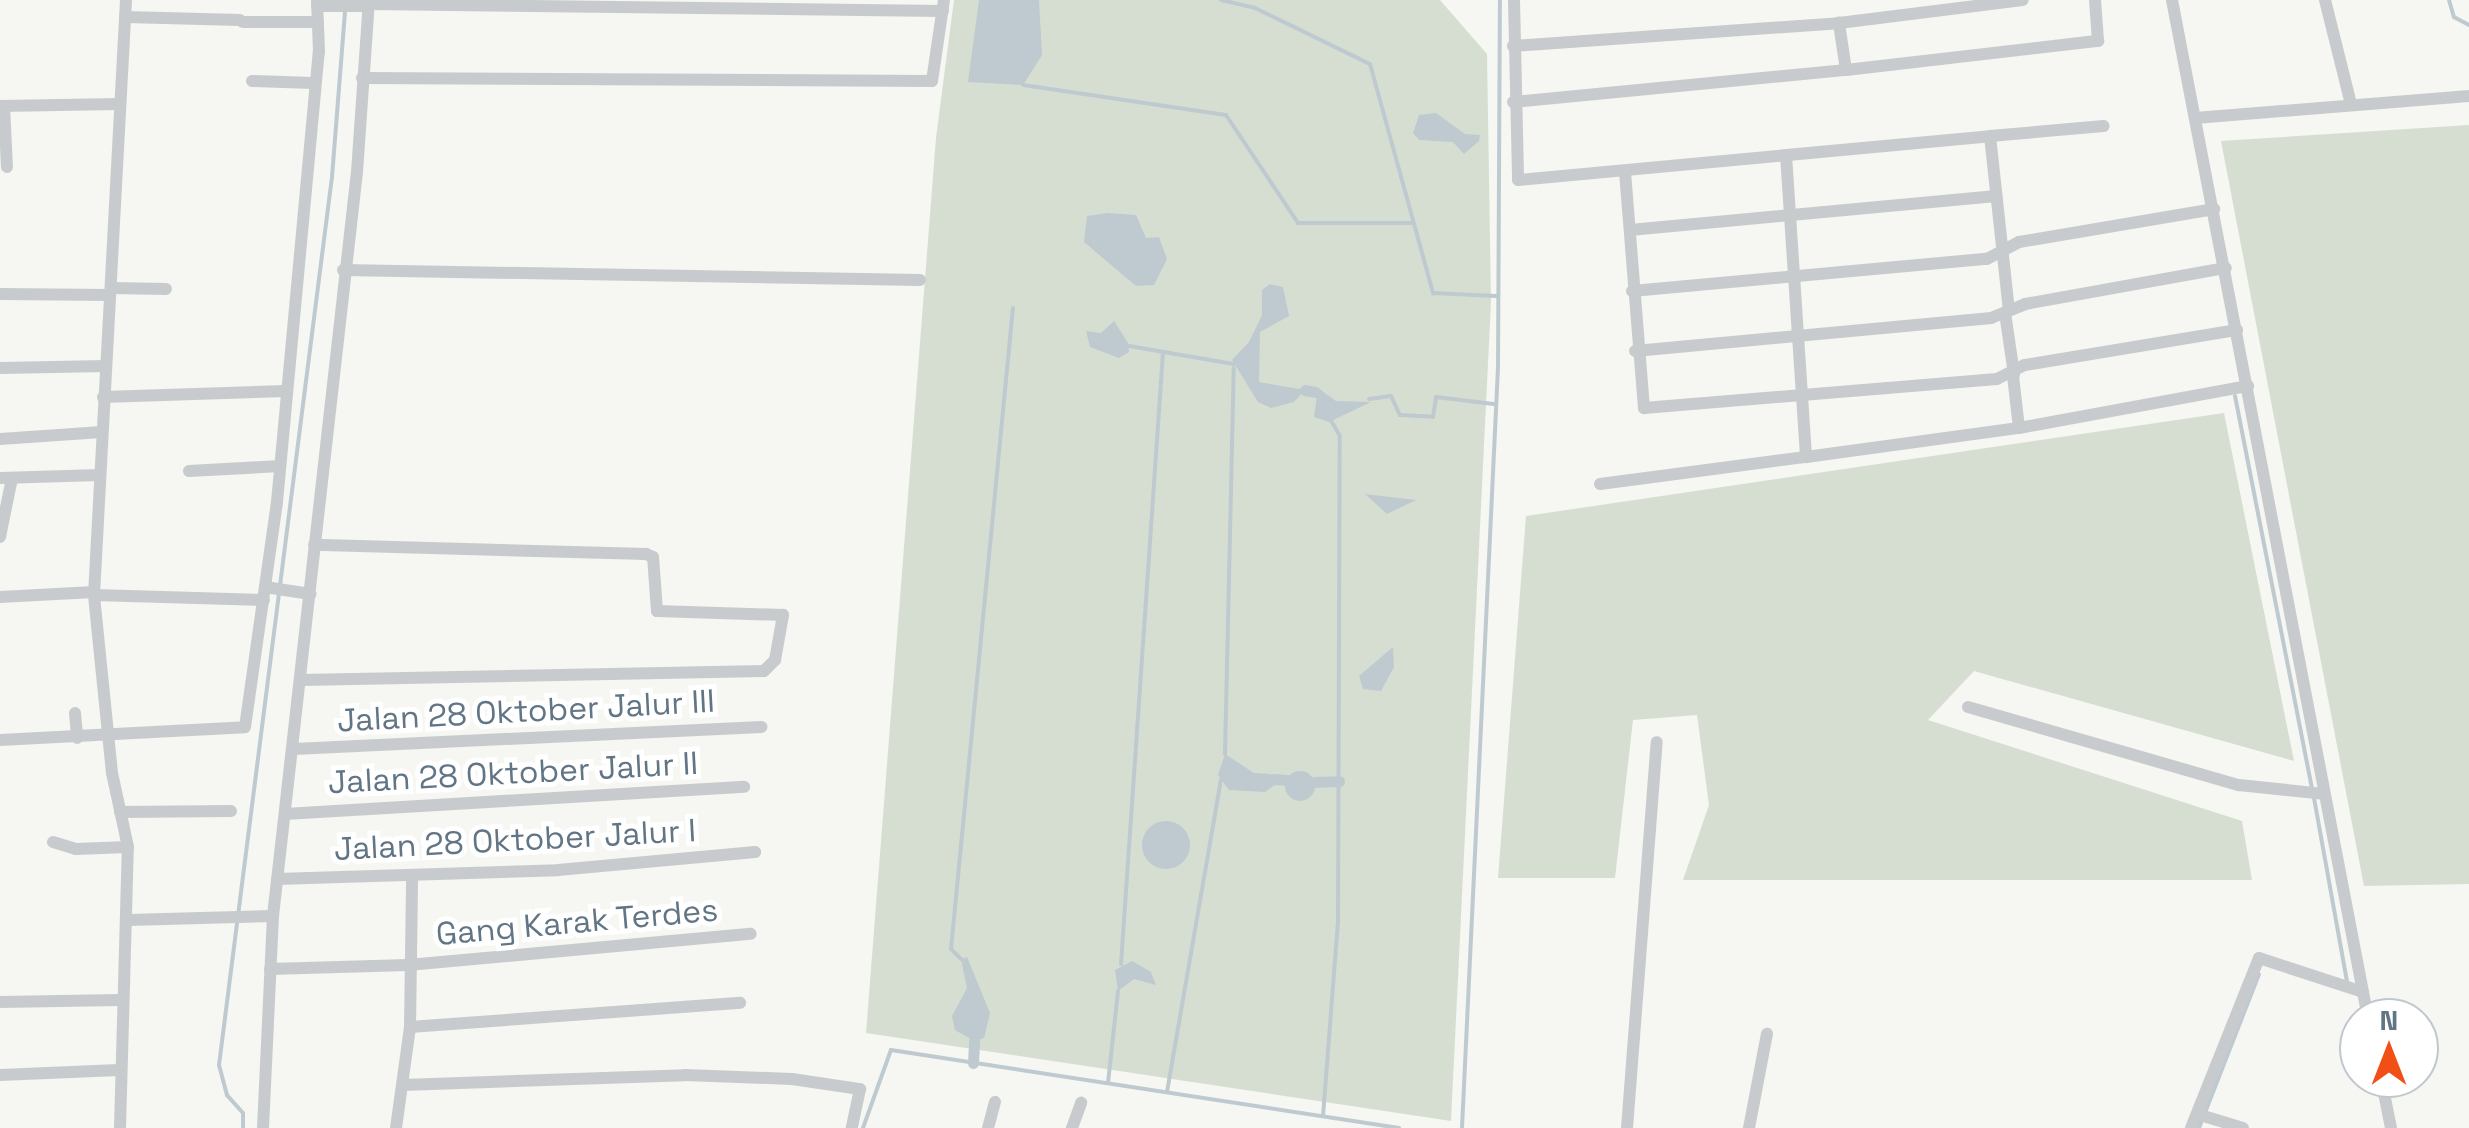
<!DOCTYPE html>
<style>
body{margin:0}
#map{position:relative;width:2469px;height:1128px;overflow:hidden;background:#f6f6f2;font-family:"Space Grotesk",sans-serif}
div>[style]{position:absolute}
.green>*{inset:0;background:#d6ded2}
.water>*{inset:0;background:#becacf}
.round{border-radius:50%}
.stream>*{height:4px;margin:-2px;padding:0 2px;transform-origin:2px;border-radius:2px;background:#becacf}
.canal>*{height:11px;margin:-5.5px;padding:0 5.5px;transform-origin:5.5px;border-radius:5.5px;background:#becacf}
.minor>*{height:12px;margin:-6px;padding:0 6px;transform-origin:6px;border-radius:6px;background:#c8cbce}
span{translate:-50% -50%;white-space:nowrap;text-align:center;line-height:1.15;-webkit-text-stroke:10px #fff;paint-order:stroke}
.street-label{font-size:32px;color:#627585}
.north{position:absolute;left:2339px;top:998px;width:100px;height:100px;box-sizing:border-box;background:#fff;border:2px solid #c0c8ce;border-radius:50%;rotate:0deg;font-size:28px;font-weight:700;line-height:40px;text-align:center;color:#627585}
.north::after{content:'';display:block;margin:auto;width:35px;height:45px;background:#f14f16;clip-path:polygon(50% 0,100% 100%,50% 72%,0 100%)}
</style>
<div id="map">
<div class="green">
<div style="clip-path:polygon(954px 0,1440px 0,1487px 54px,1491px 302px,1451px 1121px,866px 1033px,936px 138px)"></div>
<div style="clip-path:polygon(2469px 125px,2469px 884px,2364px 886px,2221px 141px)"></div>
<div style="clip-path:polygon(2224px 413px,2294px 761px,1974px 671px,1928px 720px,2242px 821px,2252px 880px,1683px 880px,1709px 805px,1697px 715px,1633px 720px,1615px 878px,1498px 878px,1526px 516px)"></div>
</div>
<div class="water">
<div style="clip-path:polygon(979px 0,1039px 0,1042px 55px,1023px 85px,968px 82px)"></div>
<div style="clip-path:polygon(1436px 113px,1465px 134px,1480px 135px,1479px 141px,1464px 154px,1453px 142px,1419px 140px,1413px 133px,1419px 115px)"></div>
<div style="clip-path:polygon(1108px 213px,1136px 215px,1146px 238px,1159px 237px,1167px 259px,1154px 285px,1136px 286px,1084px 242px,1087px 216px)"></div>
<div style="clip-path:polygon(1270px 284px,1283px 287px,1289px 316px,1260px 332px,1259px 382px,1305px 390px,1294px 402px,1271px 408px,1258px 402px,1232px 360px,1249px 342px,1262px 315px,1262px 290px)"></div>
<div style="clip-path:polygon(1114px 321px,1128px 343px,1129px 352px,1119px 358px,1090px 347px,1086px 331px,1101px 333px)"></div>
<div style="clip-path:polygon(1318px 388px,1336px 401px,1371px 402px,1329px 422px,1314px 417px)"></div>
<div style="clip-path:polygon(1365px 494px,1416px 500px,1387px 514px)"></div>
<div style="clip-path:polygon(1393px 647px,1394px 667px,1381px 691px,1363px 689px,1359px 676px)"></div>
<div style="clip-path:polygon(1225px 754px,1254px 773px,1271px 774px,1275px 785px,1265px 792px,1229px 790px,1218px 775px)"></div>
<div class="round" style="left:1285px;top:771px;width:30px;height:30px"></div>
<div class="round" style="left:1142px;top:821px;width:48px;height:48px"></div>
<div style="clip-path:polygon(967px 957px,990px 1013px,984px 1038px,974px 1041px,955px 1030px,952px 1016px,967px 988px,961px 959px)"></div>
<div style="clip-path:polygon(1132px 961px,1151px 972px,1156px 985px,1134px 979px,1118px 991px,1115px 970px)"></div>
</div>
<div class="stream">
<div style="left:1221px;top:0;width:35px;rotate:13deg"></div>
<div style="left:1255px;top:8px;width:128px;rotate:26deg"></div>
<div style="left:1370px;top:64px;width:238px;rotate:74.6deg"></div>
<div style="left:1433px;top:293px;width:63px;rotate:2.7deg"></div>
<div style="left:2449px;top:0;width:18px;rotate:74deg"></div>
<div style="left:2454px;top:17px;width:17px;rotate:28deg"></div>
<div style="left:1023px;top:85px;width:205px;rotate:8.4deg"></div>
<div style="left:1226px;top:115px;width:130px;rotate:56.3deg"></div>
<div style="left:1298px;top:223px;width:114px"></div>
<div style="left:1129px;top:346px;width:106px;rotate:9.8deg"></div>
<div style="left:2235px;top:396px;width:400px;rotate:78.9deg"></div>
<div style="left:1369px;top:399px;width:22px;rotate:-8deg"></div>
<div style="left:1391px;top:396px;width:21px;rotate:65deg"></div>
<div style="left:1400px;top:415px;width:33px;rotate:3deg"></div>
<div style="left:1433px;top:417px;width:20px;rotate:-81deg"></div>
<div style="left:1436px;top:397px;width:58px;rotate:6.9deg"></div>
<div style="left:1225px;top:754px;width:386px;rotate:-88.7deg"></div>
<div style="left:2314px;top:798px;width:186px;rotate:79.8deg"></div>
<div style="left:961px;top:959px;width:14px;rotate:-135deg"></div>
<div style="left:951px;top:949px;width:644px;rotate:-84.48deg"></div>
<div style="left:1121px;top:964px;width:613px;rotate:-86.07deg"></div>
<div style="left:1108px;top:1083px;width:93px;rotate:-83.8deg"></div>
<div style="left:1167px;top:1092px;width:317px;rotate:-80.2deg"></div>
<div style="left:1323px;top:1116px;width:195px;rotate:-85.6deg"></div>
<div style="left:1338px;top:922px;width:486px;rotate:-89.8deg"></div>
<div style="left:1340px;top:436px;width:16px;rotate:-120deg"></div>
<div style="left:243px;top:1128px;width:15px;rotate:-90deg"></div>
<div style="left:243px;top:1113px;width:24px;rotate:-132deg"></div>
<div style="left:227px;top:1095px;width:31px;rotate:-105deg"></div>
<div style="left:219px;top:1065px;width:895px;rotate:-82.75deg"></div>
<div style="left:332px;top:177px;width:168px;rotate:-85.5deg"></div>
<div style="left:863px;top:1128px;width:83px;rotate:-70.3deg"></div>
<div style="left:891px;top:1050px;width:514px;rotate:8.73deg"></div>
<div style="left:1462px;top:1128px;width:762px;rotate:-87.29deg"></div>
<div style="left:1498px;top:367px;width:367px;rotate:-89.7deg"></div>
<div style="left:2199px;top:1128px;width:165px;rotate:-68.7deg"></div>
</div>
<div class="canal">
<div style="left:1305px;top:390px;width:10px;rotate:11deg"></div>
<div style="left:1274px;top:779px;width:16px;rotate:4deg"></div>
<div style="left:1314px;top:782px;width:25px;rotate:-2deg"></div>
<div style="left:973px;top:1063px;width:22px;rotate:-87deg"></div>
</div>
<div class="minor">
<div style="left:1514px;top:0;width:180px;rotate:88.7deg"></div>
<div style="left:1518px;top:180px;width:474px;rotate:-5.3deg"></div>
<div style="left:1990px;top:136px;width:175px;rotate:83.8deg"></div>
<div style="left:2172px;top:0;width:1037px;rotate:79.1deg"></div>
<div style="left:2325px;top:0;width:107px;rotate:76deg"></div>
<div style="left:369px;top:4px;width:574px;rotate:0.7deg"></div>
<div style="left:317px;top:6px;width:52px"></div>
<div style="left:125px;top:17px;width:115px;rotate:1.5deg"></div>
<div style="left:243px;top:22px;width:75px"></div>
<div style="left:1513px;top:46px;width:327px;rotate:-4deg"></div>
<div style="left:1839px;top:23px;width:185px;rotate:-7.1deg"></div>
<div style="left:1846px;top:70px;width:254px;rotate:-6.6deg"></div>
<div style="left:2098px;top:41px;width:41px;rotate:-94.2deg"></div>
<div style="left:362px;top:78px;width:570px;rotate:0.3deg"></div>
<div style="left:932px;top:81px;width:82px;rotate:-81.6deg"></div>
<div style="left:252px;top:81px;width:61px;rotate:1.9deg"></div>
<div style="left:1513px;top:102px;width:335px;rotate:-5.5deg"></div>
<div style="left:1846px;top:70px;width:48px;rotate:-98.5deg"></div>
<div style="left:0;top:106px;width:118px;rotate:-1deg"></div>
<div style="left:4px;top:106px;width:61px;rotate:87.2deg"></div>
<div style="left:2195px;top:118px;width:275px;rotate:-4.6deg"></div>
<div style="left:1990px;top:136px;width:114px;rotate:-5deg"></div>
<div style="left:1786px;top:155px;width:303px;rotate:86.2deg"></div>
<div style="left:1806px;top:457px;width:215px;rotate:-7.8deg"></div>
<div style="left:2019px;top:428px;width:233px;rotate:-10.4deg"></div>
<div style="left:1625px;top:172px;width:237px;rotate:85.4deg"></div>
<div style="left:1644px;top:408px;width:354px;rotate:-4.7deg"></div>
<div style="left:1997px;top:379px;width:31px;rotate:-27deg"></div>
<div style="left:2025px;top:365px;width:215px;rotate:-9.4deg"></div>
<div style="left:1630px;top:230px;width:368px;rotate:-5.3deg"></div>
<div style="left:343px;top:270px;width:577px;rotate:0.99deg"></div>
<div style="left:111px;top:288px;width:55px;rotate:1deg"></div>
<div style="left:1632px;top:291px;width:356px;rotate:-5.2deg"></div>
<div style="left:1987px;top:259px;width:36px;rotate:-28deg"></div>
<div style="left:2019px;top:242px;width:198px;rotate:-9.6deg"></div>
<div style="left:0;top:294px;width:110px;rotate:0.5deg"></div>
<div style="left:2005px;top:313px;width:62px;rotate:81.6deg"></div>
<div style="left:1635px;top:351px;width:358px;rotate:-5.3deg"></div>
<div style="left:1991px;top:318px;width:37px;rotate:-22deg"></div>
<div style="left:2025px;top:304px;width:204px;rotate:-10.2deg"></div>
<div style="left:0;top:368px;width:106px;rotate:-1.1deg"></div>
<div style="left:2013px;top:376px;width:52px;rotate:83.4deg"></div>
<div style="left:103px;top:397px;width:182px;rotate:-1.9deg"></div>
<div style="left:0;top:439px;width:102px;rotate:-3.9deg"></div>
<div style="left:189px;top:471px;width:91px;rotate:-3.1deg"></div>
<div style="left:0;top:478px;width:100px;rotate:-1.7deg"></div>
<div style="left:1600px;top:484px;width:208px;rotate:-7.5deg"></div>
<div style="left:0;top:537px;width:60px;rotate:-78.5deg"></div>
<div style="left:265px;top:587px;width:46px;rotate:8.8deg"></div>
<div style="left:94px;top:595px;width:170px;rotate:1.7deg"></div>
<div style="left:0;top:597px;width:94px;rotate:-3deg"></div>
<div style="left:301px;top:680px;width:463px;rotate:-1.1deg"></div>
<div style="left:764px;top:671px;width:16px;rotate:-45deg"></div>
<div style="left:775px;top:660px;width:46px;rotate:-79.9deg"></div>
<div style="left:783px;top:615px;width:126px;rotate:-178.2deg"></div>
<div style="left:657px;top:611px;width:54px;rotate:-94.2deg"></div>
<div style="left:653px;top:557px;width:8px;rotate:-157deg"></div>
<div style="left:646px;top:554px;width:332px;rotate:-178.4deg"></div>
<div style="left:1968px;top:707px;width:282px;rotate:16.1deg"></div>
<div style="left:2239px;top:785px;width:85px;rotate:6deg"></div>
<div style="left:75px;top:713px;width:25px;rotate:85deg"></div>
<div style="left:0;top:740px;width:245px;rotate:-3deg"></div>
<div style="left:245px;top:727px;width:227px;rotate:-81.9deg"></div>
<div style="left:277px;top:502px;width:452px;rotate:-84.7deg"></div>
<div style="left:319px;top:52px;width:52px;rotate:-92.2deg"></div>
<div style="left:294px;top:749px;width:468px;rotate:-2.7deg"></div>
<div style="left:120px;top:812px;width:111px;rotate:-0.5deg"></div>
<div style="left:285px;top:814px;width:460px;rotate:-3.4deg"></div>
<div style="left:53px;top:842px;width:24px;rotate:17deg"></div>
<div style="left:76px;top:849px;width:52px;rotate:-2.2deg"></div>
<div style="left:277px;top:879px;width:281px;rotate:-1.8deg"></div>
<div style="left:558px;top:870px;width:198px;rotate:-5.2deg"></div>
<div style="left:128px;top:920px;width:145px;rotate:-1.6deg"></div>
<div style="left:270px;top:969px;width:138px;rotate:-1.7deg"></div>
<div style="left:408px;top:965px;width:344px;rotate:-5.2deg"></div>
<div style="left:0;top:1002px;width:120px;rotate:-1deg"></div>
<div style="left:410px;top:1027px;width:331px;rotate:-4.2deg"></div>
<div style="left:0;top:1075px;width:119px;rotate:-2.4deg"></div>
<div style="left:2381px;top:1078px;width:51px;rotate:78.7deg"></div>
<div style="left:403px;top:1085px;width:282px;rotate:-2deg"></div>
<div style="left:685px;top:1075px;width:107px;rotate:2.1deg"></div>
<div style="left:792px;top:1079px;width:69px;rotate:8.4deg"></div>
<div style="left:860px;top:1089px;width:40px;rotate:102deg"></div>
<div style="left:2197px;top:1114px;width:48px;rotate:16.9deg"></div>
<div style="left:120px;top:1128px;width:281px;rotate:-88.4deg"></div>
<div style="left:128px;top:847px;width:76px;rotate:-102.2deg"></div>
<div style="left:112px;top:773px;width:179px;rotate:-95.8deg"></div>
<div style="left:94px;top:595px;width:596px;rotate:-86.92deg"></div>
<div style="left:263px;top:1128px;width:212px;rotate:-87.3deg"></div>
<div style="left:273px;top:916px;width:749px;rotate:-83.56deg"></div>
<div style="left:357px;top:172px;width:172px;rotate:-86deg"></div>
<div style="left:396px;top:1128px;width:102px;rotate:-82.1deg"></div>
<div style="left:410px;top:1027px;width:152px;rotate:-89.2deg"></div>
<div style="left:988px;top:1128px;width:27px;rotate:-75deg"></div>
<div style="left:1072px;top:1128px;width:27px;rotate:-70deg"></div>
<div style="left:1627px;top:1128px;width:387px;rotate:-85.6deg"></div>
<div style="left:1749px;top:1128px;width:96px;rotate:-79.2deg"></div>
<div style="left:2191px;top:1128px;width:183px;rotate:-68.2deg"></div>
<div style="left:2259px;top:958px;width:109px;rotate:18.1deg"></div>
</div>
<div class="street-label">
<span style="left:526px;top:711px;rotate:-3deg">Jalan 28 Oktober Jalur III</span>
<span style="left:513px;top:773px;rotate:-3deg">Jalan 28 Oktober Jalur II</span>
<span style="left:515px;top:840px;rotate:-3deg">Jalan 28 Oktober Jalur I</span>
<span style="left:577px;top:922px;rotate:-5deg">Gang Karak Terdes</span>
</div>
<div class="north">N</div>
</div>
